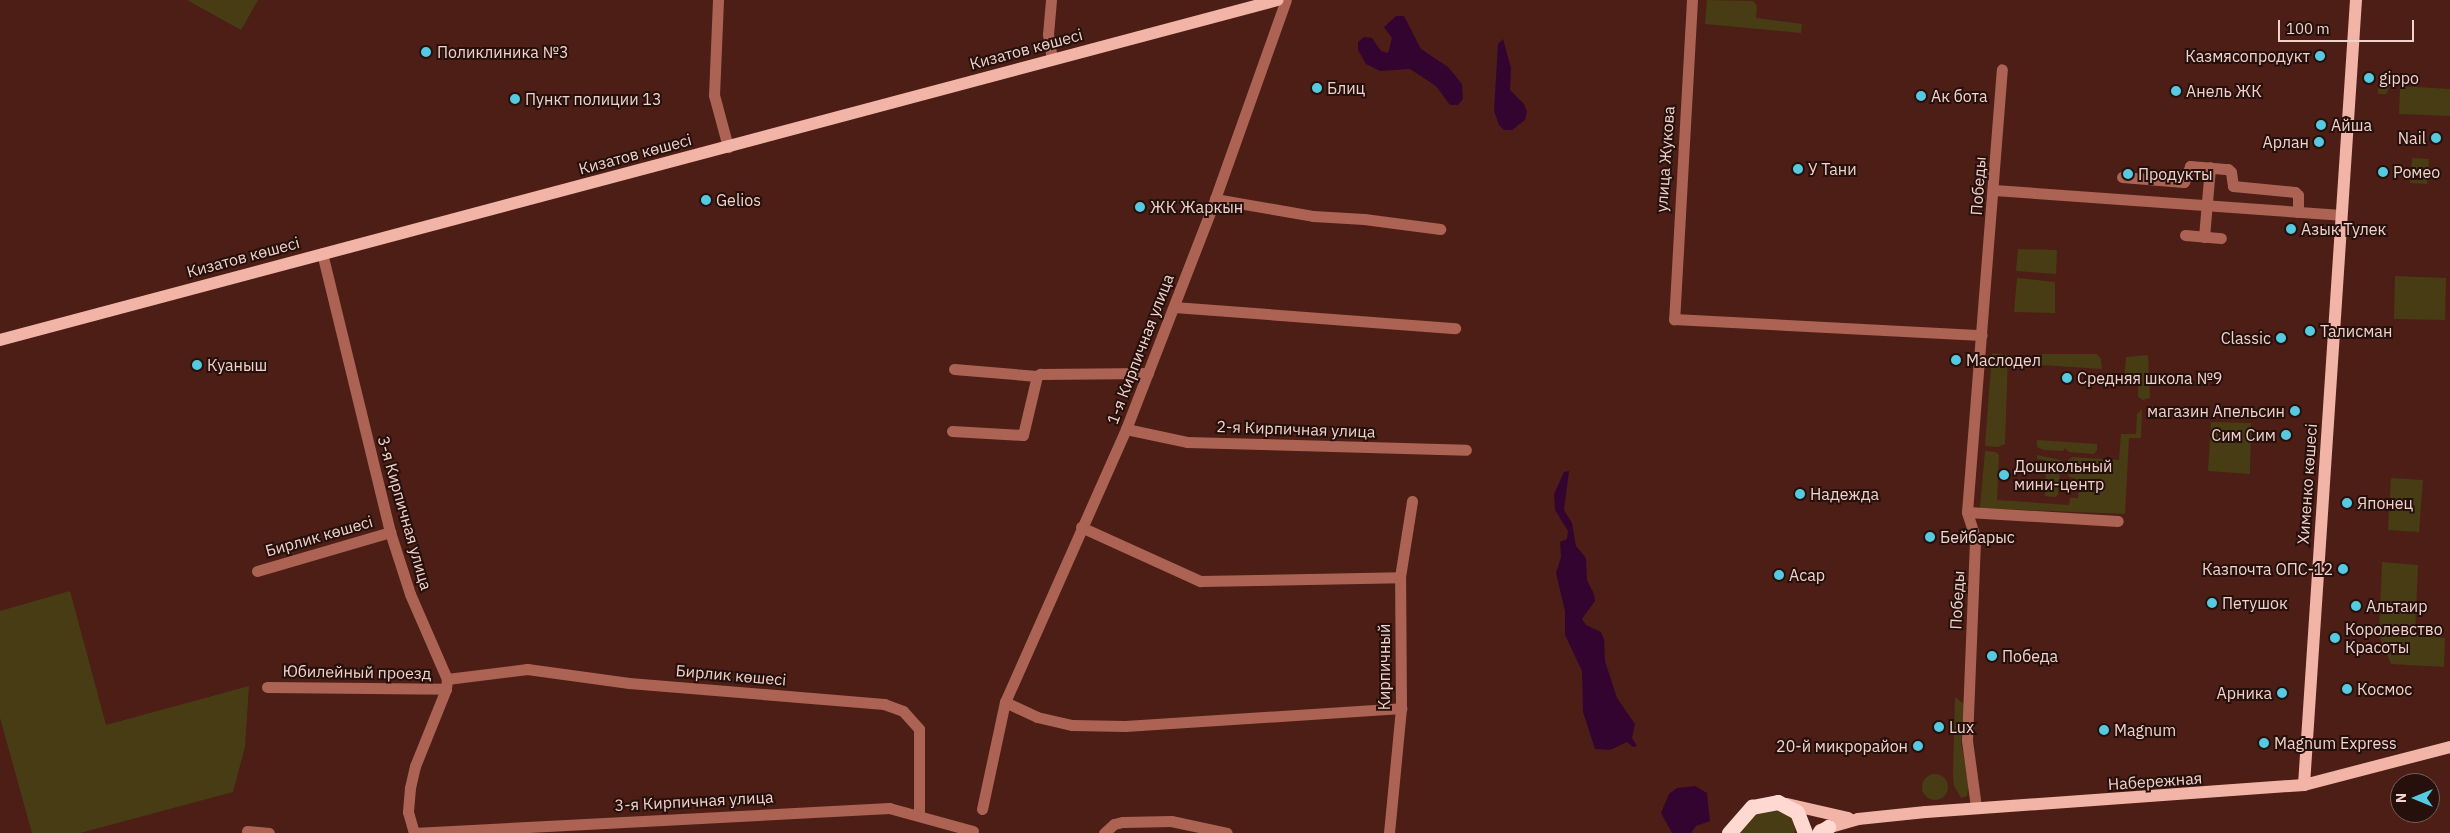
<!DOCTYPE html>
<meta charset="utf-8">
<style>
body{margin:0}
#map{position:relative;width:2450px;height:833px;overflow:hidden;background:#4d1e15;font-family:"IBM Plex Sans",sans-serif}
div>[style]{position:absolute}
.green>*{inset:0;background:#483c14}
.round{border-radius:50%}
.water>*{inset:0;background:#340430}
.minor>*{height:11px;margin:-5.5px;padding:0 5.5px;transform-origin:5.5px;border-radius:5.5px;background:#ac6354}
.major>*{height:12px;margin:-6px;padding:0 6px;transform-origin:6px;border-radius:6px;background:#f2b4a7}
.highway>*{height:15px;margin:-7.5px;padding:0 7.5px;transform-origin:7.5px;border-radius:7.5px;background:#ffd9d1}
.dots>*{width:14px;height:14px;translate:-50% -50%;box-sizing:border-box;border:2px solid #25100c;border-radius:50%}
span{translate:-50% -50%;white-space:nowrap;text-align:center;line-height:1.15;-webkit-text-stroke:4px #25100c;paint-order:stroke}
.street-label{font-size:16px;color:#f2d2cc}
.poi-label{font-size:16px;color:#f2d2cc}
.left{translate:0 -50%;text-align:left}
.right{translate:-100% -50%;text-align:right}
.north{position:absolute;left:2390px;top:773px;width:50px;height:50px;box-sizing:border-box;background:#25100c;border:1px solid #775e59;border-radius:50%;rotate:270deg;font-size:14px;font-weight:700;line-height:20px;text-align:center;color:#f2d2cc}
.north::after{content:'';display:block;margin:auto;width:18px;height:22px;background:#55cae0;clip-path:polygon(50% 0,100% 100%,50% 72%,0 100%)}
.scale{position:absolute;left:2278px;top:20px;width:136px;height:22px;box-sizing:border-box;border:2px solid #f2d2cc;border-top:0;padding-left:6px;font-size:15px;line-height:18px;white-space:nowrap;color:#f2d2cc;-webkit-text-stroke:4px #25100c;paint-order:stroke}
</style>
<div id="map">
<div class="green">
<div style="clip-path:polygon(187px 0,258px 0,241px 30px)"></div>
<div style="clip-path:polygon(1707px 0,1753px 1px,1757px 6px,1756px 18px,1802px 24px,1801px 33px,1705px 24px)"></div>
<div style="clip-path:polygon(2379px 74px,2395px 76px,2386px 94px,2378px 94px)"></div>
<div style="clip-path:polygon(2400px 86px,2450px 89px,2450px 116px,2399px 114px)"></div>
<div style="clip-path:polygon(2412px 158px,2429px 159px,2427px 184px,2410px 183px)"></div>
<div style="clip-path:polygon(2018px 249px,2057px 250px,2056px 274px,2016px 271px)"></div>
<div style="clip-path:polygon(2395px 276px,2446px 278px,2445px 320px,2394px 319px)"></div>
<div style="clip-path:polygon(2017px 278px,2055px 282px,2055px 313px,2014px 312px)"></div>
<div style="clip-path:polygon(1992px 353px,2008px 355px,2005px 444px,1998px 447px,1985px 446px)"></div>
<div style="clip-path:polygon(2042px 354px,2097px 354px,2101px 359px,2102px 369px,2041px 365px)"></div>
<div style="clip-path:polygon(2148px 355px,2150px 398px,2143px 400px,2138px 397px,2138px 384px,2124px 383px,2126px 357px)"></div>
<div style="clip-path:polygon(2142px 409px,2141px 438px,2129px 438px,2125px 514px,1980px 508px,1985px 451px,1996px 452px,1999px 455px,1997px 500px,2069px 505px,2070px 498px,2078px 498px,2079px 480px,2069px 477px,2067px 461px,2072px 457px,2119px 460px,2121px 434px,2136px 434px,2137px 414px)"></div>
<div style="clip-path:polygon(2211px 422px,2251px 423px,2250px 474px,2208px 471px)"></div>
<div style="clip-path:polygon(2037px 440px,2097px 444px,2097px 450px,2094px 454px,2069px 452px,2065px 448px,2063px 451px,2044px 450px,2037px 447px)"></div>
<div style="clip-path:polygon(2037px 455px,2061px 460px,2058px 494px,2055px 497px,2045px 496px,2046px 460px,2037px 459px)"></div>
<div style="clip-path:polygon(2391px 478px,2423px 480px,2419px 532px,2388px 530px)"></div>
<div style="clip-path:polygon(2382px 562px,2418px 565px,2415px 634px,2445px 638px,2444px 667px,2391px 664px,2379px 635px)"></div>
<div style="clip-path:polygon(70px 591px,106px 725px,249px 686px,245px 747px,233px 792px,80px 833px,32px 833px,0 718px,0 611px)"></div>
<div style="clip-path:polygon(1955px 697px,1964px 704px,1961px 742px,1969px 784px,1967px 796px,1961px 798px,1954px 786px,1953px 772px)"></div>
<div class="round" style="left:1922px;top:774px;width:26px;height:26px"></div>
<div style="clip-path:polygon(1774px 808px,1794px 815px,1795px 833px,1736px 833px,1755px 813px)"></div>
</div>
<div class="water">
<div style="clip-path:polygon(1396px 16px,1404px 16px,1421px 49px,1448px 67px,1462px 84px,1463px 99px,1458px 105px,1450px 105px,1436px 86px,1410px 69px,1380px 71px,1366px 64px,1358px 50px,1358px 42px,1364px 37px,1372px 38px,1381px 51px,1388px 53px,1392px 38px,1384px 27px)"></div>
<div style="clip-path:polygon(1503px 39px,1511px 68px,1510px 90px,1524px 104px,1527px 112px,1525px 120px,1512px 130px,1504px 130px,1499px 125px,1494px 111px,1498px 44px)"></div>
<div style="clip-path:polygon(1569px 471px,1564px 510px,1572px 523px,1576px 546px,1586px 558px,1587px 580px,1594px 594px,1595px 601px,1582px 619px,1586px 625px,1601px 632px,1604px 639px,1605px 661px,1617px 698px,1635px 724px,1632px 738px,1637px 746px,1633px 747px,1627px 742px,1610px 750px,1595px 749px,1583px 712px,1582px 671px,1565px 635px,1565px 611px,1556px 573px,1561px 557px,1560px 542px,1567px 539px,1568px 531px,1555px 510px,1554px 494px,1564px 472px)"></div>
<div style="clip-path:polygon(1695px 786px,1707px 793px,1710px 821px,1696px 826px,1691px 833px,1672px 833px,1661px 813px,1669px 794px,1677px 788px)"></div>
</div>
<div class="minor">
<div style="left:718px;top:0;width:95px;rotate:92.4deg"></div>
<div style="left:714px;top:95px;width:54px;rotate:74.9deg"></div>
<div style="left:1051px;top:0;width:34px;rotate:95deg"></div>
<div style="left:1048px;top:34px;width:25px;rotate:81deg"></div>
<div style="left:1692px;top:0;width:320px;rotate:93.2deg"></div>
<div style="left:1674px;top:319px;width:308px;rotate:3deg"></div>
<div style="left:2122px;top:177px;width:62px;rotate:4.6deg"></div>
<div style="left:2184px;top:182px;width:17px;rotate:-69deg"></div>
<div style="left:2190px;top:166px;width:38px;rotate:5deg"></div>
<div style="left:2228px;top:169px;width:4px;rotate:45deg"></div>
<div style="left:2231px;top:172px;width:14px;rotate:82deg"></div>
<div style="left:2233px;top:186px;width:62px;rotate:5.5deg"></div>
<div style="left:2295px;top:192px;width:4px;rotate:45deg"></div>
<div style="left:2298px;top:195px;width:17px;rotate:90deg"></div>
<div style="left:1994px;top:190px;width:348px;rotate:4.1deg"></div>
<div style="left:1215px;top:199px;width:99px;rotate:9.8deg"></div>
<div style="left:1313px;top:216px;width:51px;rotate:3.4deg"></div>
<div style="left:1364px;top:219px;width:77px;rotate:7.5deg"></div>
<div style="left:2185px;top:235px;width:36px;rotate:5deg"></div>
<div style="left:2204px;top:237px;width:70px;rotate:-85.1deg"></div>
<div style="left:322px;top:253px;width:287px;rotate:76.3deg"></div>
<div style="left:390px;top:532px;width:65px;rotate:72.1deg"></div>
<div style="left:410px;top:594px;width:93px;rotate:66.5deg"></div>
<div style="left:447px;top:679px;width:10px;rotate:96deg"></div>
<div style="left:446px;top:689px;width:83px;rotate:111.9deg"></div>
<div style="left:415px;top:766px;width:23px;rotate:103deg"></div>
<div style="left:410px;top:788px;width:24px;rotate:95deg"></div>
<div style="left:408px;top:812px;width:22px;rotate:74deg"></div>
<div style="left:1174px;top:307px;width:282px;rotate:4.3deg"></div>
<div style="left:954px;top:369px;width:83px;rotate:4.8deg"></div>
<div style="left:1126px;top:429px;width:62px;rotate:12deg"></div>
<div style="left:1187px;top:442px;width:279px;rotate:1.6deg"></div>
<div style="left:952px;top:431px;width:71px;rotate:3.2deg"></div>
<div style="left:1023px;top:435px;width:61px;rotate:-76.7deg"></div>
<div style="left:1037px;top:376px;width:4px;rotate:-34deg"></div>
<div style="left:1040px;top:374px;width:108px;rotate:-0.5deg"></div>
<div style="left:1967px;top:512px;width:151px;rotate:3.4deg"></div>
<div style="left:1081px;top:527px;width:131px;rotate:24.4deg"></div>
<div style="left:1200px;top:581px;width:200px;rotate:-1.1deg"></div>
<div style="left:257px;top:571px;width:139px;rotate:-16.3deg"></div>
<div style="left:447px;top:679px;width:81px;rotate:-7.1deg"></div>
<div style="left:527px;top:669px;width:103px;rotate:7.8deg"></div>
<div style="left:629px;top:683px;width:256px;rotate:4.7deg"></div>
<div style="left:884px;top:704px;width:20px;rotate:20deg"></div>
<div style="left:903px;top:711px;width:24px;rotate:48deg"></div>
<div style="left:919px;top:729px;width:85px;rotate:90deg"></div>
<div style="left:267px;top:687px;width:179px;rotate:0.6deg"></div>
<div style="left:1005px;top:702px;width:35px;rotate:25deg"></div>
<div style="left:1037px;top:717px;width:36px;rotate:13deg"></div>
<div style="left:1072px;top:725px;width:53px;rotate:1.1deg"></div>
<div style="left:1125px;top:726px;width:277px;rotate:-3.7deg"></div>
<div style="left:1976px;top:807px;width:68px;rotate:-97.7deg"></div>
<div style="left:1967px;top:740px;width:203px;rotate:-87.7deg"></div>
<div style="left:1975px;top:537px;width:26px;rotate:-108deg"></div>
<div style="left:1967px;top:512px;width:444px;rotate:-85.5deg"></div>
<div style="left:982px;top:809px;width:109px;rotate:-77.9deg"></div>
<div style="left:1005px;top:702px;width:299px;rotate:-66.1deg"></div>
<div style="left:1126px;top:429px;width:247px;rotate:-68.8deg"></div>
<div style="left:1215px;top:199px;width:211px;rotate:-70.4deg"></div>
<div style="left:247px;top:831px;width:22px;rotate:5deg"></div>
<div style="left:414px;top:833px;width:476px;rotate:-3deg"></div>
<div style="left:889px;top:808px;width:87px;rotate:15.3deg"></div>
<div style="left:1104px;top:833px;width:13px;rotate:-42deg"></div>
<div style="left:1114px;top:824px;width:9px;rotate:-13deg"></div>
<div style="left:1123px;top:822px;width:48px;rotate:-1.2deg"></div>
<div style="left:1171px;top:821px;width:57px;rotate:12.1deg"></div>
<div style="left:1389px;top:833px;width:126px;rotate:-84.5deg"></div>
<div style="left:1401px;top:708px;width:131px;rotate:-90.4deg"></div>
<div style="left:1400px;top:577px;width:77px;rotate:-81deg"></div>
</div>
<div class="major">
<div style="left:0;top:340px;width:1322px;rotate:-14.9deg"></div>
<div style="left:2304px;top:785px;width:787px;rotate:-86.21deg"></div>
<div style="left:1787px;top:804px;width:63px;rotate:12.9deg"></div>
<div style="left:1820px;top:830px;width:40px;rotate:-16deg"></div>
<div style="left:1858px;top:819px;width:68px;rotate:-5.9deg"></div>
<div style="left:1926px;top:812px;width:379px;rotate:-4.1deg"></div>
<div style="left:2304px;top:785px;width:151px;rotate:-14.6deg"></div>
</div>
<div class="highway">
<div style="left:1729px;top:833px;width:35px;rotate:-49deg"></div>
<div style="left:1752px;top:807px;width:26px;rotate:-11deg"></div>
<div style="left:1778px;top:802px;width:21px;rotate:28deg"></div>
<div style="left:1797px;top:812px;width:22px;rotate:69deg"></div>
<div style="left:1819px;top:833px;width:11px;rotate:-34deg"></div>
</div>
<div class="dots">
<div style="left:426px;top:52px;background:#55cae0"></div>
<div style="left:2320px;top:56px;background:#55cae0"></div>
<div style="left:2369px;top:78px;background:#55cae0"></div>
<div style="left:1317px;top:88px;background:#55cae0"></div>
<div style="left:2176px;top:91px;background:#55cae0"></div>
<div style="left:1921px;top:96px;background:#55cae0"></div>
<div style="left:515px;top:99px;background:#55cae0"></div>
<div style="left:2321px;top:125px;background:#55cae0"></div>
<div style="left:2436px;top:138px;background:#55cae0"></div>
<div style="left:2319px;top:142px;background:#55cae0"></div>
<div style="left:1798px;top:169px;background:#55cae0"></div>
<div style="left:2383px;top:172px;background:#55cae0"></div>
<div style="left:2128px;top:174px;background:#55cae0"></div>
<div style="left:706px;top:200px;background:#55cae0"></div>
<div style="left:1140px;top:207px;background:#55cae0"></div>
<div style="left:2291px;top:229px;background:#55cae0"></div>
<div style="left:2310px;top:331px;background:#55cae0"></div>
<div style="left:2281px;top:338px;background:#55cae0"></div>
<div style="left:1956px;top:360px;background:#55cae0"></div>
<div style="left:197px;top:365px;background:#55cae0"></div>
<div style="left:2067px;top:378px;background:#55cae0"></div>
<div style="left:2295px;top:411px;background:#55cae0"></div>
<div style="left:2286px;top:435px;background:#55cae0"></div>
<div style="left:2004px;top:475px;background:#55cae0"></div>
<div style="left:1800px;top:494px;background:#55cae0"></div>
<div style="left:2347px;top:503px;background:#55cae0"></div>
<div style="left:1930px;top:537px;background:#55cae0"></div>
<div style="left:2343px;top:569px;background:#55cae0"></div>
<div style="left:1779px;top:575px;background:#55cae0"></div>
<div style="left:2212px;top:603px;background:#55cae0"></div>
<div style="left:2356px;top:606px;background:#55cae0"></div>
<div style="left:2335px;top:638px;background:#55cae0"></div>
<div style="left:1992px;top:656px;background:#55cae0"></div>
<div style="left:2347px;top:689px;background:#55cae0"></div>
<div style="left:2282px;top:693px;background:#55cae0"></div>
<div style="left:1939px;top:727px;background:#55cae0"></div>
<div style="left:2104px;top:730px;background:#55cae0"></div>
<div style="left:2264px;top:743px;background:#55cae0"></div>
<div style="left:1918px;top:746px;background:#55cae0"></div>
</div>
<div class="street-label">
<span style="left:1026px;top:49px;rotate:-15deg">Кизатов көшесі</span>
<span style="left:635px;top:154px;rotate:-15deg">Кизатов көшесі</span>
<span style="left:1665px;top:159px;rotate:-86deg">улица Жукова</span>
<span style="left:1978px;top:186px;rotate:-86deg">Победы</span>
<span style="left:243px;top:257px;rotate:-15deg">Кизатов көшесі</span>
<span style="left:1140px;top:349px;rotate:-69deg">1-я Кирпичная улица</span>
<span style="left:1296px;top:429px;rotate:2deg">2-я Кирпичная улица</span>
<span style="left:2307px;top:484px;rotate:-86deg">Хименко көшесі</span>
<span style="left:405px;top:513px;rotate:74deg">3-я Кирпичная улица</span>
<span style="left:319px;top:536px;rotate:-16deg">Бирлик көшесі</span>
<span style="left:1957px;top:600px;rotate:-87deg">Победы</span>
<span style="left:1384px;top:667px;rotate:-90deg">Кирпичный</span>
<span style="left:357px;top:672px;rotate:1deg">Юбилейный проезд</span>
<span style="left:731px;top:675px;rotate:5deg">Бирлик көшесі</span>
<span style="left:2155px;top:781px;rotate:-4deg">Набережная</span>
<span style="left:694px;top:801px;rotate:-3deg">3-я Кирпичная улица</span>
</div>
<div class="poi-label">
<span class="left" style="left:437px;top:52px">Поликлиника №3</span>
<span class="right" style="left:2310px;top:56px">Казмясопродукт</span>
<span class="left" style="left:2379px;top:78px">gippo</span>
<span class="left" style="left:1327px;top:88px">Блиц</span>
<span class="left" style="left:2186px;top:91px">Анель ЖК</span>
<span class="left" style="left:1931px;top:96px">Ак бота</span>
<span class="left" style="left:525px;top:99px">Пункт полиции 13</span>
<span class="left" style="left:2331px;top:125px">Айша</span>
<span class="right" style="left:2426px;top:138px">Nail</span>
<span class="right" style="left:2309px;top:142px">Арлан</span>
<span class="left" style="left:1808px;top:169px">У Тани</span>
<span class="left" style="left:2393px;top:172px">Ромео</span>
<span class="left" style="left:2138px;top:174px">Продукты</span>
<span class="left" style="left:716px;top:200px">Gelios</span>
<span class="left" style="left:1150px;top:207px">ЖК Жаркын</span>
<span class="left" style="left:2301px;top:229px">Азык Тулек</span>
<span class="left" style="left:2320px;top:331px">Талисман</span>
<span class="right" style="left:2271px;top:338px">Classic</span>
<span class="left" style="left:1966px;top:360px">Маслодел</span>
<span class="left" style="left:207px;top:365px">Куаныш</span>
<span class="left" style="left:2077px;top:378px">Средняя школа №9</span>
<span class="right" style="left:2285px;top:411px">магазин Апельсин</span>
<span class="right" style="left:2276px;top:435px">Сим Сим</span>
<span class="left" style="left:2014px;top:475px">Дошкольный<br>мини-центр</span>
<span class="left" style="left:1810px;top:494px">Надежда</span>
<span class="left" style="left:2357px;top:503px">Японец</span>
<span class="left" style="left:1940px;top:537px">Бейбарыс</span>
<span class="right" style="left:2333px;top:569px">Казпочта ОПС-12</span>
<span class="left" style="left:1789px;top:575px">Асар</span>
<span class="left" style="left:2222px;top:603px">Петушок</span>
<span class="left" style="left:2366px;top:606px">Альтаир</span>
<span class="left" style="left:2345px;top:638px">Королевство<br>Красоты</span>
<span class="left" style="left:2002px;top:656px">Победа</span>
<span class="left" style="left:2357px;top:689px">Космос</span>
<span class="right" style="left:2272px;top:693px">Арника</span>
<span class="left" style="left:1949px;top:727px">Lux</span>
<span class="left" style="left:2114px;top:730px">Magnum</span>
<span class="left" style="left:2274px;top:743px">Magnum Express</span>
<span class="right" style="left:1908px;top:746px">20-й микрорайон</span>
</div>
<div class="north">N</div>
<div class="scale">100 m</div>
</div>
